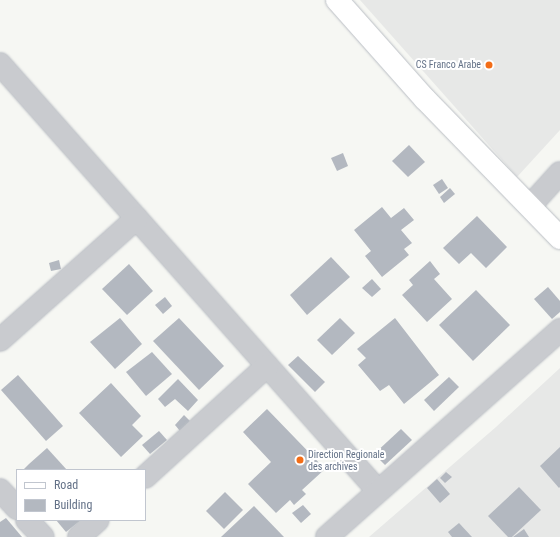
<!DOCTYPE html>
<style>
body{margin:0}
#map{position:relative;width:560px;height:537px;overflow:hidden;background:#f6f7f3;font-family:"Roboto Condensed",sans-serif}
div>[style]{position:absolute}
.built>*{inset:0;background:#e7e8e7}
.building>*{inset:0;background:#b3b8c0}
.roads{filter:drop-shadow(0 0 1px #babec4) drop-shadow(0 0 1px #babec4)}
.street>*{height:22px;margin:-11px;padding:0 11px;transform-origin:11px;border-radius:11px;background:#c9cbcf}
.secondary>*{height:22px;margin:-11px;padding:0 11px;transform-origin:11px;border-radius:11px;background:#fff}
.dots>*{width:11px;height:11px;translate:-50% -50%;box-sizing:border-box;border:2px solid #fff;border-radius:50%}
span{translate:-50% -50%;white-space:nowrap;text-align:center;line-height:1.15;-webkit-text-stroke:4px #fff;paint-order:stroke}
.poi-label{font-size:10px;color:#637187}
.right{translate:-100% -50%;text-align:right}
.left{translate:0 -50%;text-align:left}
.legend{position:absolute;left:16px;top:469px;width:130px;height:52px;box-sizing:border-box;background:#fff;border:1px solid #c1c6cf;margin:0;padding:5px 7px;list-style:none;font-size:12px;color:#637187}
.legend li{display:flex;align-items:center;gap:8px;height:20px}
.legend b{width:20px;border:1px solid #c1c6cf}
</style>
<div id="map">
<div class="built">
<div style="clip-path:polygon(360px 0,560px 0,560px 130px,517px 177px)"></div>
<div style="clip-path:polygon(560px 368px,560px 537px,369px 537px,496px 427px)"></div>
</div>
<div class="building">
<div style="clip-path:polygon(409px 145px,425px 162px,408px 177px,392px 161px)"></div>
<div style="clip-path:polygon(343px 153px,348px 166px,337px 171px,331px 158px)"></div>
<div style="clip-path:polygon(442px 179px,448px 188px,439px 194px,433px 185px)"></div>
<div style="clip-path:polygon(450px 188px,455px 194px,444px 203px,440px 197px)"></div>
<div style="clip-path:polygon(382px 207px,391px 218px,404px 208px,414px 220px,401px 230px,412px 243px,404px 249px,409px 255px,382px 277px,365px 256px,371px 251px,354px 230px)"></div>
<div style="clip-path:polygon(477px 216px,507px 247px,486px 268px,471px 253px,459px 264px,443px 248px)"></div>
<div style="clip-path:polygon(331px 257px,350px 277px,307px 315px,290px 295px)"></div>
<div style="clip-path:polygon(59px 260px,61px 269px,51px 271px,49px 263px)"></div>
<div style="clip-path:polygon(430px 261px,440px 274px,434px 279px,452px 299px,427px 322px,402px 295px,413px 285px,409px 280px)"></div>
<div style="clip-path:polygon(129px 264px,153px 291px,127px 315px,102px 289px)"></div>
<div style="clip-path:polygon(372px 279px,381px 289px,372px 297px,362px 288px)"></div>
<div style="clip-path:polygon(548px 287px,560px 301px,560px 312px,552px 319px,534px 299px)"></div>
<div style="clip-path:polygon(476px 290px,510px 325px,473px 361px,439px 325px)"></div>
<div style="clip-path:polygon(165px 297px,172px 306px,163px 314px,155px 305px)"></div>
<div style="clip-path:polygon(120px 318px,142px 344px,115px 369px,90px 342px)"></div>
<div style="clip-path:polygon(179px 318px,224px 366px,199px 390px,153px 341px)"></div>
<div style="clip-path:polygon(340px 318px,355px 333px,332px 355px,317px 340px)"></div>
<div style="clip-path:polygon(395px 318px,439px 375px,404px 404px,389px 385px,380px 391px,358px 365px,366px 358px,357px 349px)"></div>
<div style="clip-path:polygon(152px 352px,172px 374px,146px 396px,126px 372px)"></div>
<div style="clip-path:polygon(298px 356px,325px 382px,315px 392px,288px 365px)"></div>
<div style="clip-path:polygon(18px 375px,63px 426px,46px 441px,1px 390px)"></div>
<div style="clip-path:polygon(449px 377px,459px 387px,434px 411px,424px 400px)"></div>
<div style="clip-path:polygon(178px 379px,198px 400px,188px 411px,175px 399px,165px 407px,158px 399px)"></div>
<div style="clip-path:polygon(111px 383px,141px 416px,132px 425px,143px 436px,121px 457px,79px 413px)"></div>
<div style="clip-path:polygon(267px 409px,325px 469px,302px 490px,306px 494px,294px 505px,290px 500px,276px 513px,248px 484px,271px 462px,243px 432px)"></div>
<div style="clip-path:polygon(184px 415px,190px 421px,180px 431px,175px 425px)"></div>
<div style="clip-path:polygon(401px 429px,412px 440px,385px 465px,374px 454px)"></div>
<div style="clip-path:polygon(159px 431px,167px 440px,150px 454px,142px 445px)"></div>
<div style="clip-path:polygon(560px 447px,560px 487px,559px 488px,540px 466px)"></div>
<div style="clip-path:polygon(47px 448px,67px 470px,23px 470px,29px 464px)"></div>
<div style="clip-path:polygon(446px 472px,452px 477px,445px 483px,440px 478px)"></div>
<div style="clip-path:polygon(437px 479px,450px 494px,440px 503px,427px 488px)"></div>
<div style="clip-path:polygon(519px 487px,541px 510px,512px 537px,508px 537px,488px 516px)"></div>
<div style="clip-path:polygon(225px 492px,243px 510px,224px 529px,206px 511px)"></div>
<div style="clip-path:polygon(303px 505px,311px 514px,301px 523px,292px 513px)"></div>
<div style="clip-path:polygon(254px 506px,284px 537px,221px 537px)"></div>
<div style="clip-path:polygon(6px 518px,22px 537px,0 537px,0 522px)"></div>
<div style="clip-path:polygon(56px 520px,81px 520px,66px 532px)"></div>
<div style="clip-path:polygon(459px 523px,472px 537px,452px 537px,448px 532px)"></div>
<div style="clip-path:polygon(524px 529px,529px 537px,513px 537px)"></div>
</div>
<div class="roads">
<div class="street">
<div style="left:0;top:64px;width:570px;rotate:48.48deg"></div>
<div style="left:531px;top:205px;width:43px;rotate:-47.8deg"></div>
<div style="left:0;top:340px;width:183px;rotate:-41.7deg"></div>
<div style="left:145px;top:477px;width:165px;rotate:-42.3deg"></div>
<div style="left:0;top:490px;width:25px;rotate:47deg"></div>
<div style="left:27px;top:520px;width:23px;rotate:47deg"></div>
<div style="left:79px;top:537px;width:25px;rotate:-42deg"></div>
<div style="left:327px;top:537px;width:312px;rotate:-41.6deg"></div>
</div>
<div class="secondary">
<div style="left:337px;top:0;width:132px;rotate:48.4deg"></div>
<div style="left:425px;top:99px;width:194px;rotate:45.8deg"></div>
</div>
</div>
<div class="dots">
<div style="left:489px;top:65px;background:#f36d17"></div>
<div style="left:300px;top:460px;background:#f36d17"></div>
</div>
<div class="poi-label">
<span class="right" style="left:481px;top:65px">CS Franco Arabe</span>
<span class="left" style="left:308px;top:460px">Direction Regionale<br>des archives</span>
</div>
<ul class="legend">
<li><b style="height:5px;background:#fff"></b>Road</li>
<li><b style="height:11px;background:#b3b8c0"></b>Building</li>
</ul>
</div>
